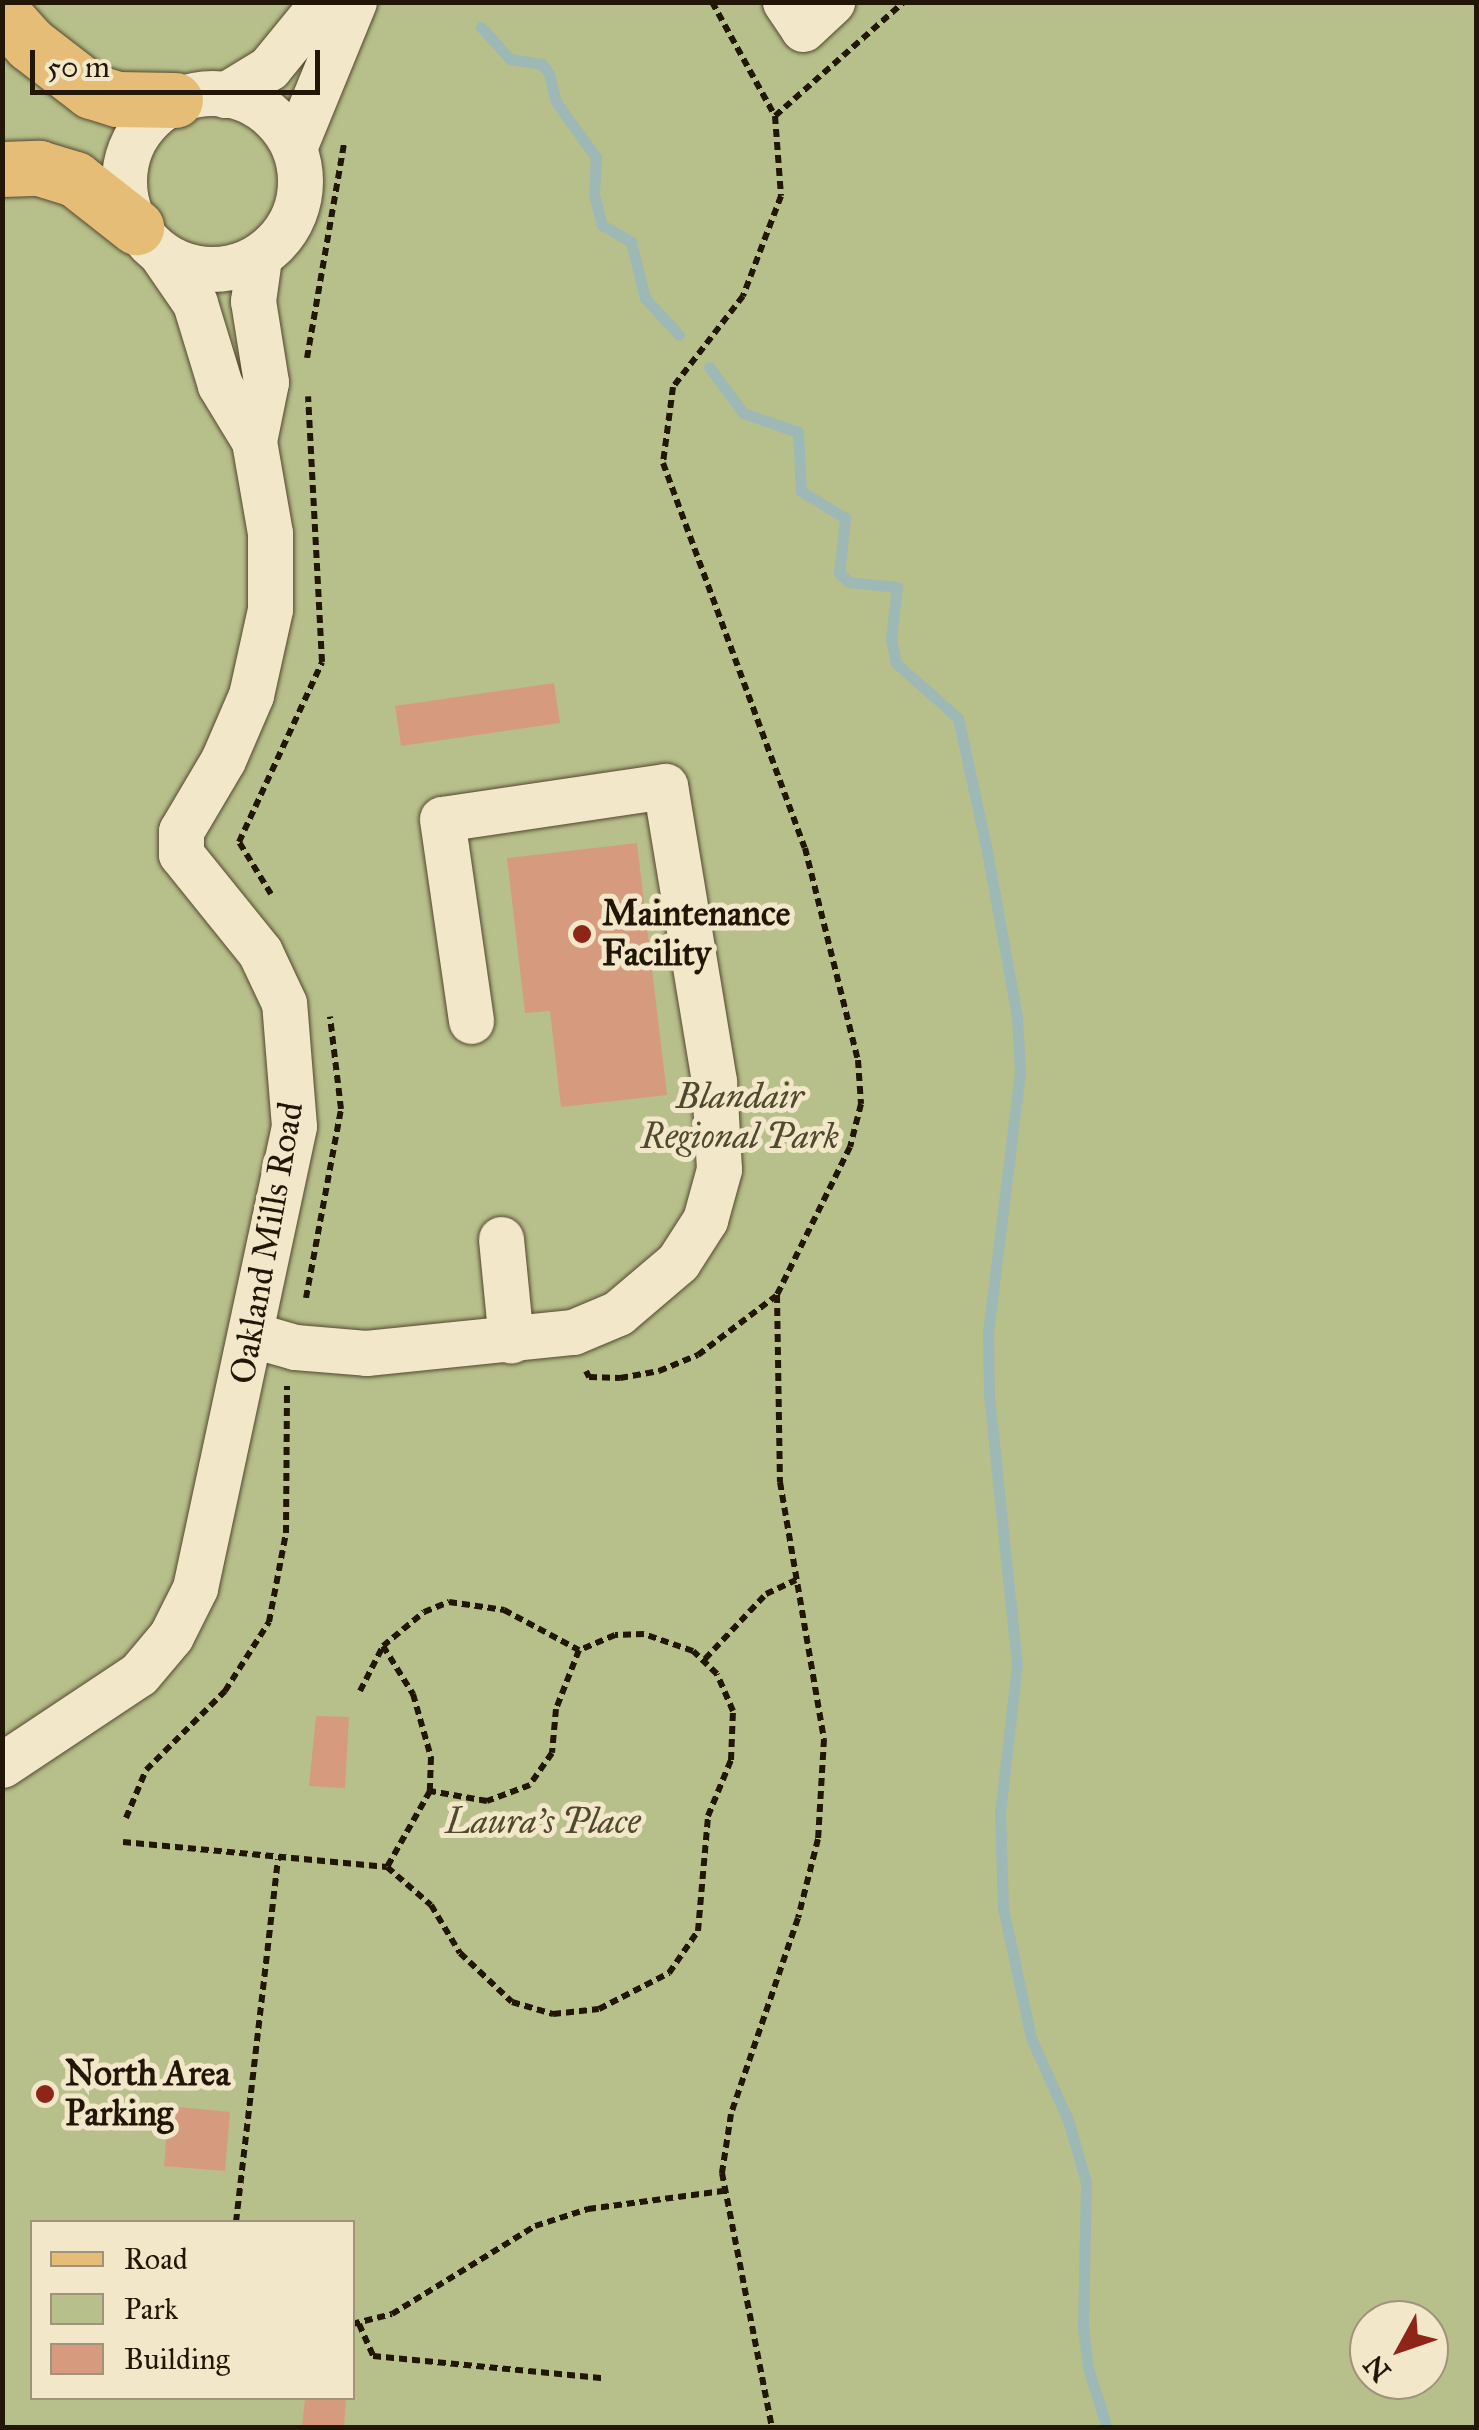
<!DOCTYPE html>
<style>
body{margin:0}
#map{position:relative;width:1479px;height:2430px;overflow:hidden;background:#ebdaac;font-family:"IM FELL Great Primer",serif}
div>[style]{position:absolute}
.green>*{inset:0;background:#b7c08a}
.stream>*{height:11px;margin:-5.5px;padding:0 5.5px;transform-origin:5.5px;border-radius:5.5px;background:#9eb8b6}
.building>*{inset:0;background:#d69b7e}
.path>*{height:6px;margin-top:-3px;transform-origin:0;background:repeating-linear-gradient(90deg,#221607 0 8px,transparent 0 13px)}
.roads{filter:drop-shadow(0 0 2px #544730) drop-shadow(0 0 2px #544730)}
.minor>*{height:45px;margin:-22.5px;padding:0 22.5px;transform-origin:22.5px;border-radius:22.5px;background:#f2e7c9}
.minor>.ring{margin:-22.5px;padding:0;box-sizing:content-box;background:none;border:45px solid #f2e7c9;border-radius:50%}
.major>*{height:55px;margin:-27.5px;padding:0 27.5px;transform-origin:27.5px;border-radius:27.5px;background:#e6bd76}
.dots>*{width:28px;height:28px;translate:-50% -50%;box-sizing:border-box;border:5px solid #f2e7c9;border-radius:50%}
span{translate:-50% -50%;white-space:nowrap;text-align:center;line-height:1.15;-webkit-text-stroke:10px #f2e7c9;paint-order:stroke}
.poi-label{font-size:35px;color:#221607;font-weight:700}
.left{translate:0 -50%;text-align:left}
.park-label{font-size:35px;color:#4f492e;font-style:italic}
.street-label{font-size:35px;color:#221607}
.frame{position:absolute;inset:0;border:5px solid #221607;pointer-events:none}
.legend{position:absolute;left:30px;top:2220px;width:325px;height:180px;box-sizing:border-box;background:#f2e7c9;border:2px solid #9f937b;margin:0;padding:12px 18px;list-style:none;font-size:30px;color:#221607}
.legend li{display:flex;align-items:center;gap:20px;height:50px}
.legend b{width:50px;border:2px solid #9f937b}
.north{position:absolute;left:1349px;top:2300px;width:100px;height:100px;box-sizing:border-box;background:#f2e7c9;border:2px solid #9f937b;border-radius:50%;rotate:230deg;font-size:28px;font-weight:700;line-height:40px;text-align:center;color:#221607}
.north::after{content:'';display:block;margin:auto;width:35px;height:45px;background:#8f2418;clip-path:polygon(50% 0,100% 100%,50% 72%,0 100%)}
.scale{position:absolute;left:30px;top:50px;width:290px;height:45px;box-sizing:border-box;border:5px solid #221607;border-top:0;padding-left:12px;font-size:30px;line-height:35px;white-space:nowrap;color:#221607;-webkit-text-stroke:8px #f2e7c9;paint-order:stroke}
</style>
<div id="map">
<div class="green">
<div style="clip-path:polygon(evenodd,5px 3px,1476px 3px,1476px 2427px,3px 2428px,5px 3px,32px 2222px,352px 2222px,352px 2398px,32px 2398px,32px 2222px,5px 3px,1369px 2320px,1429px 2320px,1429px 2380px,1369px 2380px,1369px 2320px)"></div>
</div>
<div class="stream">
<div style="left:481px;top:27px;width:43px;rotate:47.8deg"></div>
<div style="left:510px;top:59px;width:32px;rotate:9deg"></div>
<div style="left:542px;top:64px;width:12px;rotate:55deg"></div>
<div style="left:549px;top:74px;width:29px;rotate:76deg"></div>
<div style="left:556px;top:102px;width:68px;rotate:54deg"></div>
<div style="left:596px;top:157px;width:37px;rotate:93deg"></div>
<div style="left:594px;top:194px;width:32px;rotate:76deg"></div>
<div style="left:602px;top:225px;width:34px;rotate:30deg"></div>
<div style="left:631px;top:242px;width:58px;rotate:76deg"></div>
<div style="left:645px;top:298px;width:50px;rotate:47.4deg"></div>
<div style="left:709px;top:367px;width:57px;rotate:53.5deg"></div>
<div style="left:743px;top:413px;width:58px;rotate:19.1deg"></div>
<div style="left:798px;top:432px;width:59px;rotate:87.1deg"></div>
<div style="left:801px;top:491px;width:52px;rotate:31.5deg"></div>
<div style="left:845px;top:518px;width:55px;rotate:96.2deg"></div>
<div style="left:839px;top:573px;width:13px;rotate:42deg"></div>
<div style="left:849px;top:582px;width:48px;rotate:5.9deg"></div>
<div style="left:897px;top:587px;width:51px;rotate:96.7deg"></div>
<div style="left:891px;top:638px;width:25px;rotate:79deg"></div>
<div style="left:896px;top:663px;width:83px;rotate:41.6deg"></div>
<div style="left:958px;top:718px;width:131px;rotate:77.7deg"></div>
<div style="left:986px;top:846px;width:174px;rotate:79.7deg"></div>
<div style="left:1017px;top:1017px;width:55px;rotate:86.9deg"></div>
<div style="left:1020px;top:1072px;width:261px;rotate:97deg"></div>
<div style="left:988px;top:1331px;width:64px;rotate:89.1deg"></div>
<div style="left:989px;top:1395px;width:270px;rotate:84.1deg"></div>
<div style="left:1017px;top:1664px;width:150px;rotate:96.5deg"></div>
<div style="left:1000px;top:1813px;width:95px;rotate:88.2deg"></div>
<div style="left:1003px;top:1908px;width:133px;rotate:77.8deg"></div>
<div style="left:1031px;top:2038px;width:90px;rotate:65.7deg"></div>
<div style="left:1068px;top:2120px;width:65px;rotate:73.8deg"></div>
<div style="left:1086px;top:2182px;width:146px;rotate:91.2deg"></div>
<div style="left:1083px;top:2328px;width:40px;rotate:82.9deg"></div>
<div style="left:1088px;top:2368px;width:63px;rotate:72.4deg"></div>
</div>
<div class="building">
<div style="clip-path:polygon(554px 683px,560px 723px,401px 746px,395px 706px)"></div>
<div style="clip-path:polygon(637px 843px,667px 1095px,561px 1107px,550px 1011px,525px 1013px,507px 858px)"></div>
<div style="clip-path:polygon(316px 1716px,349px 1717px,345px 1788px,309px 1786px)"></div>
<div style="clip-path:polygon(169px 2106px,230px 2112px,225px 2171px,164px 2166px)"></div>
<div style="clip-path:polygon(305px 2398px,346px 2399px,344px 2428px,302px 2428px)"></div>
</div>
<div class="path">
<div style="left:712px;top:2px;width:130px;rotate:61.1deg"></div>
<div style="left:775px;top:116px;width:80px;rotate:85.7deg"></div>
<div style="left:781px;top:196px;width:107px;rotate:110.8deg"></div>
<div style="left:743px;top:296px;width:115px;rotate:127.6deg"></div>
<div style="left:673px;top:387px;width:77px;rotate:97.5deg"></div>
<div style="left:663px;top:463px;width:410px;rotate:69.8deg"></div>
<div style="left:805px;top:848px;width:219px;rotate:76deg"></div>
<div style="left:858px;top:1060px;width:44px;rotate:86.1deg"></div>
<div style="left:861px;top:1104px;width:44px;rotate:104.3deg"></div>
<div style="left:850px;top:1147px;width:165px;rotate:116.3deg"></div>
<div style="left:777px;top:1295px;width:187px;rotate:89.1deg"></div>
<div style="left:780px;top:1482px;width:261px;rotate:80.3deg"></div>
<div style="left:824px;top:1739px;width:100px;rotate:93.4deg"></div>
<div style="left:818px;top:1839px;width:81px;rotate:104.2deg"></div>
<div style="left:798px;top:1918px;width:207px;rotate:108.9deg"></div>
<div style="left:731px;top:2114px;width:60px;rotate:98.7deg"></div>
<div style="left:722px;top:2173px;width:260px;rotate:78.9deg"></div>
<div style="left:775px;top:116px;width:172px;rotate:-41.5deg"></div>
<div style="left:307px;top:358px;width:217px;rotate:-80.2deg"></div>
<div style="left:271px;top:894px;width:61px;rotate:-121.6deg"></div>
<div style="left:239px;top:842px;width:198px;rotate:-65.2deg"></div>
<div style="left:322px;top:662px;width:266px;rotate:-93deg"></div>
<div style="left:306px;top:1298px;width:192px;rotate:-79.5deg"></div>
<div style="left:341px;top:1109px;width:93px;rotate:-96.8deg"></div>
<div style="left:586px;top:1371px;width:7px;rotate:63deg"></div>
<div style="left:589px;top:1377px;width:31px;rotate:2deg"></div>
<div style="left:620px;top:1378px;width:40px;rotate:-10deg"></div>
<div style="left:659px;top:1371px;width:42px;rotate:-22.3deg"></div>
<div style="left:698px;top:1355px;width:98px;rotate:-37.1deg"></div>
<div style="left:383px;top:1646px;width:57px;rotate:58deg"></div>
<div style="left:413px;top:1694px;width:66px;rotate:74.1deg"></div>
<div style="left:431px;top:1757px;width:34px;rotate:92deg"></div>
<div style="left:430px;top:1791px;width:87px;rotate:119.5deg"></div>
<div style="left:705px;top:1659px;width:89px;rotate:-46.8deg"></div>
<div style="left:766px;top:1594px;width:33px;rotate:-25deg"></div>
<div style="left:360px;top:1691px;width:51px;rotate:-62.9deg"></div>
<div style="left:383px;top:1646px;width:53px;rotate:-39.7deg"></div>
<div style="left:424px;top:1612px;width:27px;rotate:-22deg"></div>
<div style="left:449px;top:1602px;width:56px;rotate:8.3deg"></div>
<div style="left:504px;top:1610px;width:85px;rotate:28.1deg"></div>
<div style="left:126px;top:1818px;width:52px;rotate:-67.4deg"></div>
<div style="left:146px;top:1770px;width:112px;rotate:-45deg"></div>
<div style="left:225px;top:1691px;width:82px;rotate:-57.5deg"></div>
<div style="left:269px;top:1622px;width:91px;rotate:-79.2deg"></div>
<div style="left:286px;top:1533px;width:147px;rotate:-89.6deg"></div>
<div style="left:123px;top:1842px;width:265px;rotate:5.4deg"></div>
<div style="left:387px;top:1867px;width:58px;rotate:40.8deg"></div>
<div style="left:431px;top:1905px;width:56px;rotate:58.9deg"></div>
<div style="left:460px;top:1953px;width:71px;rotate:43.3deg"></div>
<div style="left:512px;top:2002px;width:43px;rotate:16.3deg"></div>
<div style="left:553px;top:2014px;width:46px;rotate:-6.2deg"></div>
<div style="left:599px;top:2009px;width:79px;rotate:-27.2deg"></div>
<div style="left:669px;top:1973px;width:51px;rotate:-55.4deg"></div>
<div style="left:698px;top:1931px;width:115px;rotate:-85deg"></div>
<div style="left:708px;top:1816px;width:61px;rotate:-67.7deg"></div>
<div style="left:731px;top:1760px;width:49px;rotate:-87.7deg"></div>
<div style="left:733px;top:1711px;width:40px;rotate:-113.4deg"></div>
<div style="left:717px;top:1674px;width:33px;rotate:-136deg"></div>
<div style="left:693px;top:1651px;width:52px;rotate:-160.9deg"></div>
<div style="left:644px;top:1634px;width:29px;rotate:178deg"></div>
<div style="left:615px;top:1635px;width:39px;rotate:157deg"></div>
<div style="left:579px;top:1650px;width:63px;rotate:111.3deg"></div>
<div style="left:556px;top:1709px;width:44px;rotate:95.2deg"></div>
<div style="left:552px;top:1753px;width:39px;rotate:125deg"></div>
<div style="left:530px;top:1785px;width:46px;rotate:159.6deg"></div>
<div style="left:487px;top:1801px;width:58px;rotate:-170deg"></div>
<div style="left:236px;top:2222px;width:365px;rotate:-83.4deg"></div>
<div style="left:352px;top:2324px;width:41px;rotate:-14deg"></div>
<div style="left:392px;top:2314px;width:168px;rotate:-31.6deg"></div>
<div style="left:535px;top:2226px;width:56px;rotate:-17.8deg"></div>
<div style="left:588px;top:2209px;width:136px;rotate:-7.6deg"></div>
<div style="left:359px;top:2324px;width:35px;rotate:66deg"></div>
<div style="left:373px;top:2356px;width:231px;rotate:5.5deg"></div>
</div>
<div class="roads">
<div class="minor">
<div style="left:785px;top:2px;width:32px;rotate:56deg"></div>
<div style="left:803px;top:29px;width:40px;rotate:-43deg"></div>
<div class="ring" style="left:124px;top:93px;width:131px;height:131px"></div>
<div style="left:225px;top:95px;width:52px;rotate:-31.5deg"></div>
<div style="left:269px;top:68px;width:85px;rotate:-50.7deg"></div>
<div style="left:294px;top:148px;width:158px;rotate:-67.7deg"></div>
<div style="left:254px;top:441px;width:60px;rotate:-78.5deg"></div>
<div style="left:266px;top:382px;width:82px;rotate:-99.1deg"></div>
<div style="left:253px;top:301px;width:43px;rotate:-82.1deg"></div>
<div style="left:501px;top:1239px;width:102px;rotate:84.4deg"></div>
<div style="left:253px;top:1335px;width:44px;rotate:15.9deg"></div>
<div style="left:295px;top:1347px;width:71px;rotate:4.8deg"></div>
<div style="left:366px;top:1353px;width:208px;rotate:-5.8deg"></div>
<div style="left:573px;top:1332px;width:49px;rotate:-22.9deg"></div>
<div style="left:618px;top:1313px;width:79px;rotate:-40.4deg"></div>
<div style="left:678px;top:1262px;width:50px;rotate:-57.3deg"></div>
<div style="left:705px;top:1220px;width:53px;rotate:-74.6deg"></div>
<div style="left:719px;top:1169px;width:88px;rotate:-93.3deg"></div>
<div style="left:714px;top:1081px;width:299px;rotate:-99.4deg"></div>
<div style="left:665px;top:786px;width:225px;rotate:171.6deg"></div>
<div style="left:442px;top:819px;width:204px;rotate:81.8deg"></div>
<div style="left:2px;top:1765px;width:164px;rotate:-33.6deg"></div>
<div style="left:139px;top:1674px;width:50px;rotate:-49.9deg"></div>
<div style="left:171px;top:1636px;width:54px;rotate:-63.4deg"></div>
<div style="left:195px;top:1588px;width:472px;rotate:-77.9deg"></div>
<div style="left:294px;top:1126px;width:123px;rotate:-94.6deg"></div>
<div style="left:284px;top:1003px;width:56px;rotate:-115.2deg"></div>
<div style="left:260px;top:952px;width:126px;rotate:-128.9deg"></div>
<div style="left:181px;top:854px;width:23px;rotate:-90deg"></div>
<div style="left:181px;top:831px;width:82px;rotate:-59.4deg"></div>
<div style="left:223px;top:760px;width:71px;rotate:-66.7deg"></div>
<div style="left:251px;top:695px;width:88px;rotate:-77.5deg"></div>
<div style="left:270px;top:609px;width:76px;rotate:-90deg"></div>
<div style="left:270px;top:533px;width:93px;rotate:-99.9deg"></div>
<div style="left:254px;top:441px;width:66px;rotate:-121.3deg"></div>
<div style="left:220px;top:385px;width:86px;rotate:-107deg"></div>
<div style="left:195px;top:303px;width:58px;rotate:-124.5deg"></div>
</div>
<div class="major">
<div style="left:2px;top:13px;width:42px;rotate:47.9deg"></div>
<div style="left:30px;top:44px;width:77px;rotate:37.6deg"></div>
<div style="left:91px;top:91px;width:27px;rotate:17deg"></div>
<div style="left:117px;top:99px;width:58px;rotate:1deg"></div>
<div style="left:2px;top:169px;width:37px;rotate:-2deg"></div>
<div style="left:39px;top:168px;width:38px;rotate:17deg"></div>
<div style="left:75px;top:179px;width:78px;rotate:38.2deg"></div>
</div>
</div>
<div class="dots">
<div style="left:582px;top:934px;background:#8f2418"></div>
<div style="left:45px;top:2094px;background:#8f2418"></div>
</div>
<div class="poi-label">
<span class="left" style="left:602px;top:934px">Maintenance<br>Facility</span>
<span class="left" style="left:65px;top:2094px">North Area<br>Parking</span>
</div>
<div class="park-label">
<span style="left:740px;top:1117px">Blandair<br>Regional Park</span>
<span style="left:543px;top:1822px">Laura's Place</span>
</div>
<div class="street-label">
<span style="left:267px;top:1243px;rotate:-80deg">Oakland Mills Road</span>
</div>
<div class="frame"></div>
<ul class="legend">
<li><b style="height:12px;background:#e6bd76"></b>Road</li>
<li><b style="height:28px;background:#b7c08a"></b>Park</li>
<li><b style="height:28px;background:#d69b7e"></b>Building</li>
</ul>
<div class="north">N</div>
<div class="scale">50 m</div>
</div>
